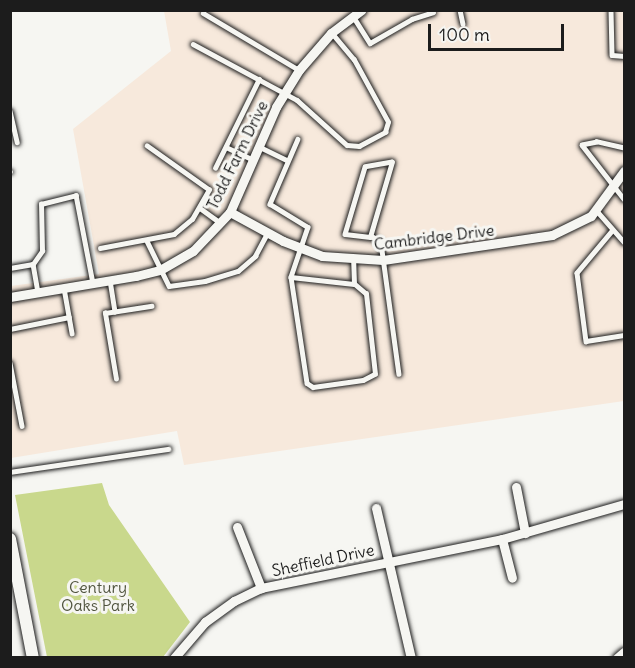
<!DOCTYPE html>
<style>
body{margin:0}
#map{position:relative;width:635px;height:668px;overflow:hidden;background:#f6f6f2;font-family:Delius,sans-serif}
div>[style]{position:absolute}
.built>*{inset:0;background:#f7e9dc}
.green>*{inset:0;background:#c9d88c}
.roads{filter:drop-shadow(0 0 2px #1c1c1c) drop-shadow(0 0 2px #1c1c1c)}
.lane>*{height:4.5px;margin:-2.25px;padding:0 2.25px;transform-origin:2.25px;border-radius:2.25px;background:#f6f6f2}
.street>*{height:9px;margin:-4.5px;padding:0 4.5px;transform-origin:4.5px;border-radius:4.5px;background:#f6f6f2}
.secondary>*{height:12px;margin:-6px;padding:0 6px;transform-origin:6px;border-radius:6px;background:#f6f6f2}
span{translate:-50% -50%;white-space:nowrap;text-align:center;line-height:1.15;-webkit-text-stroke:6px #f6f6f2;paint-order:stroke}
.street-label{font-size:16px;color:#1c1c1c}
.park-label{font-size:16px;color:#50543e}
.frame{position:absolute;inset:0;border:12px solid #1c1c1c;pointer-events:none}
.scale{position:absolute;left:428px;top:24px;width:136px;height:27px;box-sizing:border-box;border:3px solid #1c1c1c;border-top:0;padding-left:8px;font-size:18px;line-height:21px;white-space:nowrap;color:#1c1c1c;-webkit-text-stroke:4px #f6f6f2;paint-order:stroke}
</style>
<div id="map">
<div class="built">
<div style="clip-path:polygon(164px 11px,624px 11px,624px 401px,184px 465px,177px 431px,11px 458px,11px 286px,99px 274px,73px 129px,171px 51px)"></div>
</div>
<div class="green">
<div style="clip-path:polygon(102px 483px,109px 505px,190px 622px,163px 657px,47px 657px,15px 495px)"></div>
</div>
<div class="roads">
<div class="lane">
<div style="left:460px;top:10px;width:14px;rotate:78deg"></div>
<div style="left:611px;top:10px;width:45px;rotate:88.7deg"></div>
<div style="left:612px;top:55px;width:12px;rotate:5deg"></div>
<div style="left:203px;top:13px;width:112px;rotate:30.7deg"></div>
<div style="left:353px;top:16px;width:32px;rotate:58deg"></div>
<div style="left:370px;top:43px;width:48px;rotate:-29.7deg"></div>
<div style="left:412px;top:19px;width:22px;rotate:-18deg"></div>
<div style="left:193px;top:44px;width:118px;rotate:28.3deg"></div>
<div style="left:297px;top:100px;width:67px;rotate:42deg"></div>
<div style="left:347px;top:145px;width:12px;rotate:5deg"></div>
<div style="left:359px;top:146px;width:30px;rotate:-28deg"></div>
<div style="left:385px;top:132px;width:10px;rotate:-73deg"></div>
<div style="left:388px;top:122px;width:71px;rotate:-118.7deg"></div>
<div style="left:354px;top:60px;width:35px;rotate:-130deg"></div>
<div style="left:10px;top:111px;width:32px;rotate:77deg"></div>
<div style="left:298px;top:139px;width:71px;rotate:113.3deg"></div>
<div style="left:270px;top:204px;width:44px;rotate:31.2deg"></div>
<div style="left:308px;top:227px;width:53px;rotate:108.8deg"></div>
<div style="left:291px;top:277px;width:107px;rotate:81.4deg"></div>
<div style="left:307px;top:383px;width:7px;rotate:34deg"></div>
<div style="left:313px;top:387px;width:50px;rotate:-8deg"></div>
<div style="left:363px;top:380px;width:13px;rotate:-27deg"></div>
<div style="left:375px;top:374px;width:81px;rotate:-96.4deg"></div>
<div style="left:366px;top:294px;width:16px;rotate:-140deg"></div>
<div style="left:354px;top:284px;width:24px;rotate:-92deg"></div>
<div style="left:258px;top:146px;width:32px;rotate:26deg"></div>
<div style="left:226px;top:147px;width:29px;rotate:25deg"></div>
<div style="left:624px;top:148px;width:28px;rotate:-167deg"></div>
<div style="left:597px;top:142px;width:15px;rotate:169deg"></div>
<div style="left:582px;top:145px;width:68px;rotate:52.1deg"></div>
<div style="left:215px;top:168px;width:99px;rotate:-63.7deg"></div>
<div style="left:10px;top:172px;width:1px"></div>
<div style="left:200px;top:208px;width:24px;rotate:36deg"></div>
<div style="left:597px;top:211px;width:41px;rotate:48.9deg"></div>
<div style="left:613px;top:230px;width:56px;rotate:129.9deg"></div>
<div style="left:577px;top:273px;width:69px;rotate:82.5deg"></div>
<div style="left:586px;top:341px;width:38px;rotate:-9deg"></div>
<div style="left:370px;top:237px;width:78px;rotate:-73.7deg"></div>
<div style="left:392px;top:162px;width:27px;rotate:170deg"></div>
<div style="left:365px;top:167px;width:70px;rotate:106.6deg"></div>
<div style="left:345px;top:234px;width:25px;rotate:7deg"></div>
<div style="left:370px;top:237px;width:3px"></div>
<div style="left:373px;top:237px;width:10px;rotate:37deg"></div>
<div style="left:381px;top:243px;width:132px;rotate:82.2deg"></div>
<div style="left:147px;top:241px;width:50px;rotate:63.9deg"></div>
<div style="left:169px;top:286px;width:36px;rotate:-8deg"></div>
<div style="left:205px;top:281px;width:34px;rotate:-17deg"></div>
<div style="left:238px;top:271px;width:23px;rotate:-41deg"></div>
<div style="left:255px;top:256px;width:26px;rotate:-62deg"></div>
<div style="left:100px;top:248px;width:75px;rotate:-10.7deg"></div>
<div style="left:174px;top:234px;width:23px;rotate:-40deg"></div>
<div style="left:192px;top:219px;width:34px;rotate:-60deg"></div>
<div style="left:209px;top:190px;width:76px;rotate:-144.6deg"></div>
<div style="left:33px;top:264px;width:16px;rotate:-55deg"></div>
<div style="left:42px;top:251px;width:47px;rotate:-91.2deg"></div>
<div style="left:41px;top:204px;width:36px;rotate:-14deg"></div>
<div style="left:76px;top:195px;width:90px;rotate:79.1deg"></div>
<div style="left:10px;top:268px;width:23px;rotate:-10deg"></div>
<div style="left:33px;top:264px;width:27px;rotate:80deg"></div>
<div style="left:291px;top:277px;width:63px;rotate:6.3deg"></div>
<div style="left:110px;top:280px;width:32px;rotate:81deg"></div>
<div style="left:64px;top:288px;width:46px;rotate:79.9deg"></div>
<div style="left:10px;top:329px;width:60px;rotate:-11.5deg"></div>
<div style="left:10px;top:363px;width:64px;rotate:79.2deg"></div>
<div style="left:116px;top:379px;width:67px;rotate:-99.5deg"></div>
<div style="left:105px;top:313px;width:47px;rotate:-8.7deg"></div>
<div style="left:10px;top:472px;width:160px;rotate:-8.3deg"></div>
</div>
<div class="street">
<div style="left:230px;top:212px;width:60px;rotate:28.7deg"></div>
<div style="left:283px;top:241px;width:42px;rotate:21deg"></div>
<div style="left:322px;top:256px;width:61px;rotate:3.8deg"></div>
<div style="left:383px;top:260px;width:171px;rotate:-8.4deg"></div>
<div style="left:552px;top:235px;width:43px;rotate:-26deg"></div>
<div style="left:591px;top:216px;width:56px;rotate:-53.7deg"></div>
<div style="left:10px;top:297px;width:128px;rotate:-9.5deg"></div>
<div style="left:136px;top:276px;width:25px;rotate:-14deg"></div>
<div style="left:160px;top:270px;width:38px;rotate:-30deg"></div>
<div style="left:193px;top:251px;width:54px;rotate:-46.5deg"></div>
<div style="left:230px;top:212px;width:115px;rotate:-66.3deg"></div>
<div style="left:276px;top:107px;width:44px;rotate:-58.1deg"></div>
<div style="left:299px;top:70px;width:49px;rotate:-49.1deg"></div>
<div style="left:331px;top:33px;width:38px;rotate:-37deg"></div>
<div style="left:516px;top:487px;width:47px;rotate:78.9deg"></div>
<div style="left:376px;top:508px;width:154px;rotate:76.9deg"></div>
<div style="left:237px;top:527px;width:66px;rotate:68.5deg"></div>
<div style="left:502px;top:539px;width:40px;rotate:75.6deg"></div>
<div style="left:174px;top:658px;width:48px;rotate:-49.3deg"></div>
<div style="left:205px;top:622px;width:36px;rotate:-36deg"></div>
<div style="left:234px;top:601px;width:30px;rotate:-26deg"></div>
<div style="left:261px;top:588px;width:246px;rotate:-11.5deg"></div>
<div style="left:502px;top:539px;width:127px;rotate:-16deg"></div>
<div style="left:617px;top:658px;width:9px;rotate:-41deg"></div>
</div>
<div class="secondary">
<div style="left:10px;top:539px;width:121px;rotate:79.1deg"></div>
</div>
</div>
<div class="street-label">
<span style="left:237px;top:155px;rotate:-64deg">Todd Farm Drive</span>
<span style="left:434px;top:237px;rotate:-7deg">Cambridge Drive</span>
<span style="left:323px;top:560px;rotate:-12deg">Sheffield Drive</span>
</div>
<div class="park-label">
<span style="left:98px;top:596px">Century<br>Oaks Park</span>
</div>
<div class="frame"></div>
<div class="scale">100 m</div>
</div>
